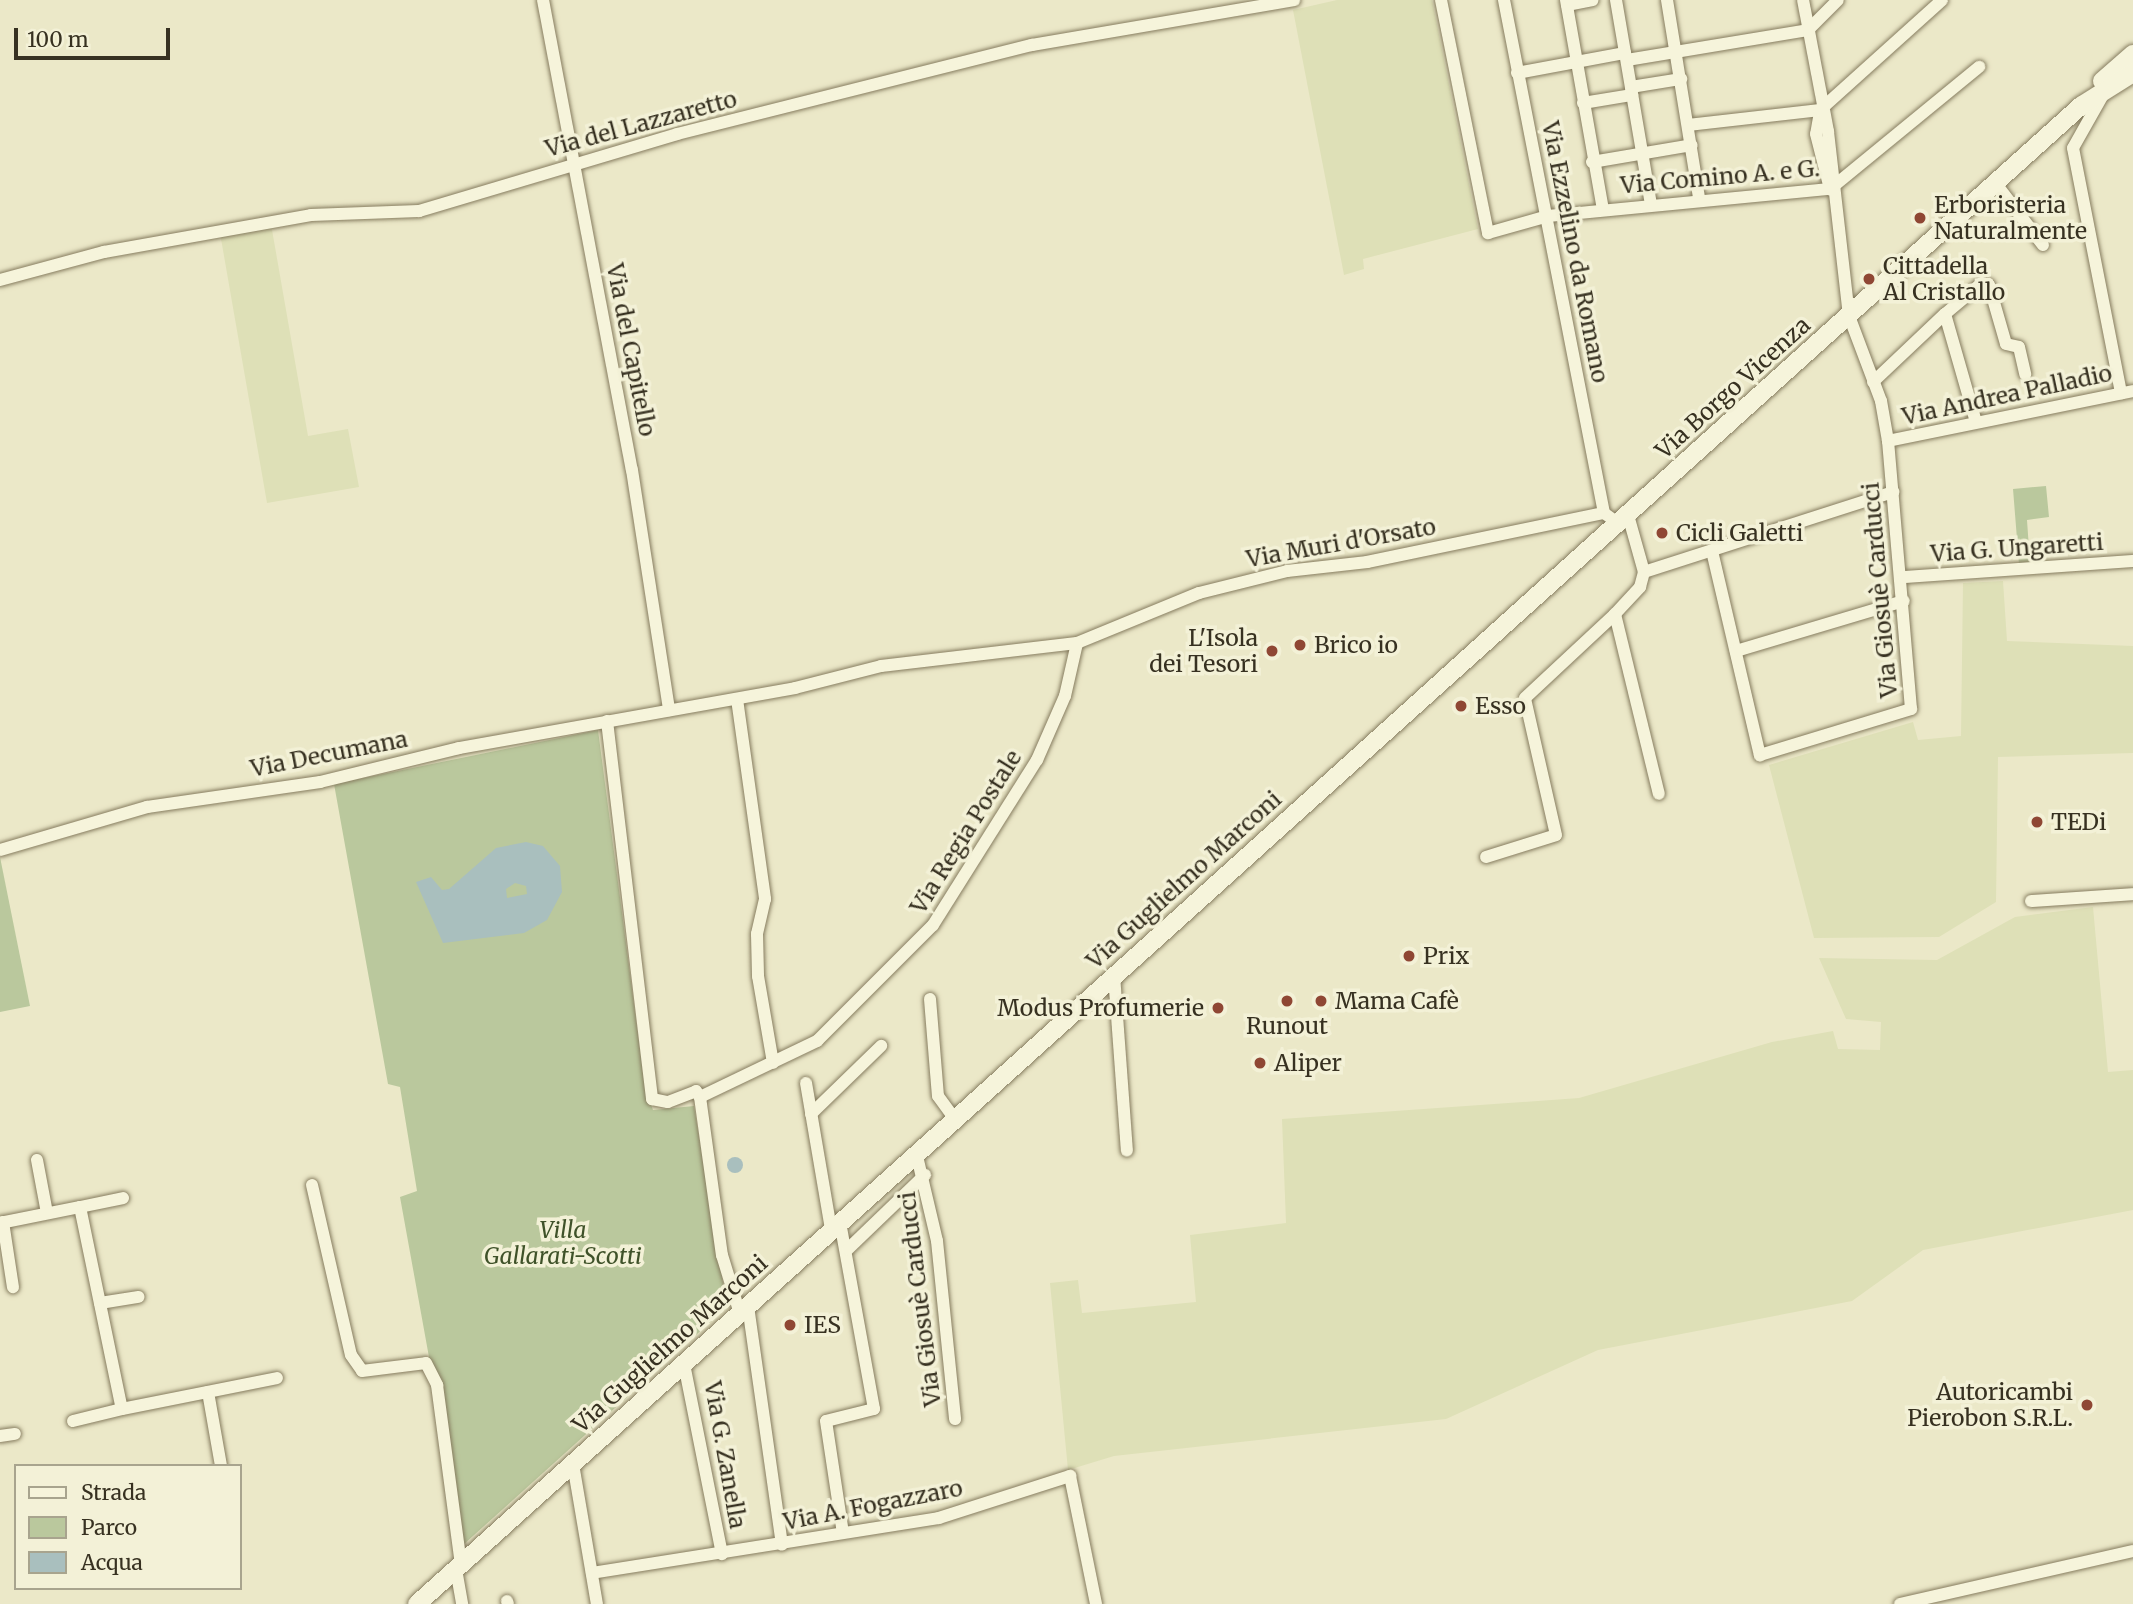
<!DOCTYPE html>
<meta charset="utf-8">
<style>
body{margin:0}
#map{position:relative;width:2133px;height:1604px;overflow:hidden;background:#ebe8c8;font-family:Merriweather,serif}
div>[style]{position:absolute}
.farmland>*{inset:0;background:#dee0b7}
.green>*{inset:0;background:#bac89d}
.water>*{inset:0;background:#a9bfbe}
.round{border-radius:50%}
.roads{filter:drop-shadow(0 0 2px #867c5f) drop-shadow(0 0 2px #867c5f)}
.street>*{height:12px;margin:-6px;padding:0 6px;transform-origin:6px;border-radius:6px;background:#f6f4db}
.secondary>*{height:18px;margin:-9px;padding:0 9px;transform-origin:9px;border-radius:9px;background:#f6f4db}
.dots>*{width:19px;height:19px;translate:-50% -50%;box-sizing:border-box;border:4px solid #f3f1d7;border-radius:50%}
span{translate:-50% -50%;white-space:nowrap;text-align:center;line-height:1.15;-webkit-text-stroke:7px #f3f1d7;paint-order:stroke}
.street-label{font-size:23px;color:#373121}
.poi-label{font-size:23px;color:#373121}
.left{translate:0 -50%;text-align:left}
.right{translate:-100% -50%;text-align:right}
.park-label{font-size:23px;color:#3f5229;font-style:italic}
.legend{position:absolute;left:14px;top:1464px;width:228px;height:126px;box-sizing:border-box;background:#f3f1d7;border:2px solid #a8a48e;margin:0;padding:9px 12px;list-style:none;font-size:21px;color:#373121}
.legend li{display:flex;align-items:center;gap:14px;height:35px}
.legend b{width:35px;border:2px solid #a8a48e}
.scale{position:absolute;left:14px;top:28px;width:156px;height:32px;box-sizing:border-box;border:4px solid #373121;border-top:0;padding-left:9px;font-size:21px;line-height:24px;white-space:nowrap;color:#373121;-webkit-text-stroke:5px #f3f1d7;paint-order:stroke}
</style>
<div id="map">
<div class="farmland">
<div style="clip-path:polygon(1337px 0,1432px 0,1478px 229px,1363px 259px,1364px 269px,1344px 275px,1293px 10px)"></div>
<div style="clip-path:polygon(271px 224px,308px 436px,348px 429px,359px 487px,267px 503px,220px 233px)"></div>
<div style="clip-path:polygon(2003px 581px,2007px 641px,2133px 646px,2133px 753px,1998px 757px,1996px 902px,1939px 937px,1814px 938px,1769px 765px,1913px 722px,1918px 740px,1961px 736px,1963px 583px)"></div>
<div style="clip-path:polygon(2093px 907px,2108px 1072px,2133px 1070px,2133px 1210px,1923px 1250px,1852px 1301px,1598px 1350px,1446px 1419px,1114px 1456px,1068px 1470px,1050px 1283px,1078px 1280px,1082px 1313px,1196px 1302px,1190px 1235px,1286px 1223px,1282px 1119px,1579px 1098px,1772px 1042px,1833px 1031px,1838px 1049px,1880px 1050px,1881px 1022px,1846px 1019px,1819px 958px,1937px 960px,2015px 917px)"></div>
</div>
<div class="green">
<div style="clip-path:polygon(2046px 486px,2049px 517px,2027px 520px,2030px 563px,2019px 564px,2013px 489px)"></div>
<div style="clip-path:polygon(598px 730px,645px 1088px,653px 1110px,694px 1106px,727px 1307px,463px 1545px,400px 1197px,417px 1191px,400px 1087px,388px 1084px,334px 784px)"></div>
<div style="clip-path:polygon(0 857px,30px 1006px,0 1012px)"></div>
</div>
<div class="water">
<div style="clip-path:polygon(evenodd,526px 842px,543px 846px,560px 866px,562px 892px,547px 920px,524px 933px,443px 943px,416px 882px,431px 877px,442px 890px,449px 889px,496px 848px,526px 842px,515px 883px,526px 886px,527px 894px,507px 898px,506px 889px,515px 883px)"></div>
<div class="round" style="left:727px;top:1157px;width:16px;height:16px"></div>
</div>
<div class="roads">
<div class="street">
<div style="left:543px;top:0;width:478px;rotate:79.3deg"></div>
<div style="left:632px;top:470px;width:243px;rotate:81.2deg"></div>
<div style="left:1441px;top:0;width:238px;rotate:78.6deg"></div>
<div style="left:1488px;top:233px;width:62px;rotate:-15.8deg"></div>
<div style="left:1548px;top:216px;width:283px;rotate:-5.5deg"></div>
<div style="left:1830px;top:189px;width:193px;rotate:-39.3deg"></div>
<div style="left:1504px;top:0;width:523px;rotate:78.97deg"></div>
<div style="left:1566px;top:0;width:212px;rotate:80deg"></div>
<div style="left:1616px;top:0;width:207px;rotate:80.3deg"></div>
<div style="left:1667px;top:0;width:201px;rotate:80.8deg"></div>
<div style="left:1567px;top:5px;width:26px;rotate:-11deg"></div>
<div style="left:1627px;top:60px;width:183px;rotate:-9.4deg"></div>
<div style="left:1808px;top:30px;width:42px;rotate:-45deg"></div>
<div style="left:1517px;top:73px;width:110px;rotate:-10.5deg"></div>
<div style="left:1631px;top:87px;width:51px;rotate:-9.1deg"></div>
<div style="left:2104px;top:93px;width:63px;rotate:119.4deg"></div>
<div style="left:2073px;top:148px;width:250px;rotate:78.9deg"></div>
<div style="left:1583px;top:103px;width:50px;rotate:-9.3deg"></div>
<div style="left:1820px;top:112px;width:22px;rotate:100deg"></div>
<div style="left:1816px;top:134px;width:57px;rotate:75.7deg"></div>
<div style="left:1688px;top:125px;width:133px;rotate:-6.5deg"></div>
<div style="left:1820px;top:110px;width:164px;rotate:-42deg"></div>
<div style="left:1592px;top:162px;width:101px;rotate:-9.6deg"></div>
<div style="left:1996px;top:184px;width:77px;rotate:52.4deg"></div>
<div style="left:0;top:280px;width:108px;rotate:-15.1deg"></div>
<div style="left:104px;top:252px;width:210px;rotate:-10.1deg"></div>
<div style="left:311px;top:215px;width:108px;rotate:-2.1deg"></div>
<div style="left:419px;top:211px;width:269px;rotate:-16.6deg"></div>
<div style="left:677px;top:134px;width:366px;rotate:-14.1deg"></div>
<div style="left:1032px;top:45px;width:266px;rotate:-9.7deg"></div>
<div style="left:1945px;top:314px;width:48px;rotate:-40deg"></div>
<div style="left:1982px;top:283px;width:7px;rotate:16deg"></div>
<div style="left:1989px;top:285px;width:61px;rotate:73.9deg"></div>
<div style="left:2006px;top:344px;width:13px;rotate:13deg"></div>
<div style="left:2019px;top:347px;width:28px;rotate:77deg"></div>
<div style="left:1873px;top:382px;width:99px;rotate:-43.4deg"></div>
<div style="left:1945px;top:314px;width:112px;rotate:74deg"></div>
<div style="left:1888px;top:441px;width:250px;rotate:-11.5deg"></div>
<div style="left:1628px;top:515px;width:59px;rotate:74.3deg"></div>
<div style="left:1644px;top:572px;width:262px;rotate:-17.8deg"></div>
<div style="left:1712px;top:551px;width:210px;rotate:76.8deg"></div>
<div style="left:1760px;top:755px;width:158px;rotate:-16.9deg"></div>
<div style="left:1911px;top:709px;width:269px;rotate:-94.9deg"></div>
<div style="left:1888px;top:441px;width:41px;rotate:-99.9deg"></div>
<div style="left:1881px;top:401px;width:91px;rotate:-110.6deg"></div>
<div style="left:1849px;top:316px;width:186px;rotate:-96.5deg"></div>
<div style="left:1828px;top:131px;width:133px;rotate:-100.8deg"></div>
<div style="left:1904px;top:577px;width:230px;rotate:-4deg"></div>
<div style="left:1615px;top:614px;width:185px;rotate:76.3deg"></div>
<div style="left:1736px;top:651px;width:175px;rotate:-16.6deg"></div>
<div style="left:737px;top:699px;width:202px;rotate:82deg"></div>
<div style="left:765px;top:899px;width:36px;rotate:103deg"></div>
<div style="left:757px;top:934px;width:42px;rotate:88.6deg"></div>
<div style="left:758px;top:976px;width:88px;rotate:80.2deg"></div>
<div style="left:607px;top:721px;width:381px;rotate:83.2deg"></div>
<div style="left:652px;top:1099px;width:16px;rotate:11deg"></div>
<div style="left:668px;top:1102px;width:30px;rotate:-21deg"></div>
<div style="left:696px;top:1091px;width:7px;rotate:56deg"></div>
<div style="left:700px;top:1097px;width:160px;rotate:82.1deg"></div>
<div style="left:722px;top:1255px;width:62px;rotate:73deg"></div>
<div style="left:0;top:850px;width:153px;rotate:-16.3deg"></div>
<div style="left:147px;top:807px;width:175px;rotate:-8.2deg"></div>
<div style="left:320px;top:782px;width:143px;rotate:-13.7deg"></div>
<div style="left:459px;top:748px;width:341px;rotate:-10.1deg"></div>
<div style="left:795px;top:688px;width:89px;rotate:-14.3deg"></div>
<div style="left:881px;top:666px;width:197px;rotate:-6.7deg"></div>
<div style="left:1077px;top:643px;width:132px;rotate:-22.3deg"></div>
<div style="left:1199px;top:593px;width:91px;rotate:-14deg"></div>
<div style="left:1287px;top:571px;width:81px;rotate:-6.4deg"></div>
<div style="left:1367px;top:562px;width:242px;rotate:-11.7deg"></div>
<div style="left:1604px;top:513px;width:17px;rotate:36deg"></div>
<div style="left:1486px;top:857px;width:73px;rotate:-17.4deg"></div>
<div style="left:1556px;top:835px;width:140px;rotate:-102.8deg"></div>
<div style="left:1525px;top:698px;width:123px;rotate:-43deg"></div>
<div style="left:1615px;top:614px;width:37px;rotate:-47deg"></div>
<div style="left:1640px;top:587px;width:16px;rotate:-75deg"></div>
<div style="left:2031px;top:901px;width:102px;rotate:-3.9deg"></div>
<div style="left:1114px;top:975px;width:176px;rotate:85.8deg"></div>
<div style="left:930px;top:999px;width:97px;rotate:85.3deg"></div>
<div style="left:938px;top:1096px;width:27px;rotate:54deg"></div>
<div style="left:806px;top:1083px;width:149px;rotate:80.3deg"></div>
<div style="left:700px;top:1097px;width:130px;rotate:-25.6deg"></div>
<div style="left:817px;top:1041px;width:164px;rotate:-45deg"></div>
<div style="left:933px;top:925px;width:195px;rotate:-57.8deg"></div>
<div style="left:1037px;top:760px;width:70px;rotate:-66.4deg"></div>
<div style="left:1065px;top:696px;width:54px;rotate:-77.2deg"></div>
<div style="left:811px;top:1114px;width:98px;rotate:-44.2deg"></div>
<div style="left:916px;top:1152px;width:91px;rotate:76.7deg"></div>
<div style="left:937px;top:1241px;width:179px;rotate:84.2deg"></div>
<div style="left:37px;top:1160px;width:54px;rotate:79.3deg"></div>
<div style="left:312px;top:1185px;width:174px;rotate:77.1deg"></div>
<div style="left:351px;top:1355px;width:19px;rotate:55deg"></div>
<div style="left:362px;top:1371px;width:64px;rotate:-7.1deg"></div>
<div style="left:426px;top:1363px;width:25px;rotate:63deg"></div>
<div style="left:437px;top:1385px;width:181px;rotate:82.4deg"></div>
<div style="left:80px;top:1207px;width:44px;rotate:-11.8deg"></div>
<div style="left:3px;top:1222px;width:66px;rotate:81.3deg"></div>
<div style="left:840px;top:1222px;width:190px;rotate:79.7deg"></div>
<div style="left:874px;top:1409px;width:49px;rotate:166deg"></div>
<div style="left:826px;top:1421px;width:113px;rotate:81.4deg"></div>
<div style="left:0;top:1223px;width:82px;rotate:-11.3deg"></div>
<div style="left:80px;top:1207px;width:206px;rotate:78.3deg"></div>
<div style="left:122px;top:1409px;width:158px;rotate:-11.3deg"></div>
<div style="left:848px;top:1249px;width:107px;rotate:-43.9deg"></div>
<div style="left:100px;top:1303px;width:39px;rotate:-9deg"></div>
<div style="left:748px;top:1306px;width:241px;rotate:81.9deg"></div>
<div style="left:684px;top:1364px;width:194px;rotate:78.7deg"></div>
<div style="left:208px;top:1392px;width:75px;rotate:80deg"></div>
<div style="left:73px;top:1421px;width:50px;rotate:-13.8deg"></div>
<div style="left:0;top:1436px;width:15px;rotate:-8deg"></div>
<div style="left:573px;top:1464px;width:142px;rotate:80.3deg"></div>
<div style="left:456px;top:1569px;width:36px;rotate:80deg"></div>
<div style="left:592px;top:1573px;width:351px;rotate:-9deg"></div>
<div style="left:939px;top:1518px;width:138px;rotate:-17.8deg"></div>
<div style="left:1070px;top:1476px;width:131px;rotate:78.5deg"></div>
<div style="left:507px;top:1601px;width:3px;rotate:72deg"></div>
<div style="left:1900px;top:1604px;width:239px;rotate:-12.8deg"></div>
</div>
<div class="secondary">
<div style="left:2102px;top:81px;width:41px;rotate:-41.1deg"></div>
<div style="left:417px;top:1604px;width:2240px;rotate:-42deg"></div>
<div style="left:2082px;top:105px;width:60px;rotate:-32.1deg"></div>
</div>
</div>
<div class="dots">
<div style="left:1920px;top:218px;background:#8f4734"></div>
<div style="left:1869px;top:279px;background:#8f4734"></div>
<div style="left:1662px;top:533px;background:#8f4734"></div>
<div style="left:1300px;top:645px;background:#8f4734"></div>
<div style="left:1272px;top:651px;background:#8f4734"></div>
<div style="left:1461px;top:706px;background:#8f4734"></div>
<div style="left:2037px;top:822px;background:#8f4734"></div>
<div style="left:1409px;top:956px;background:#8f4734"></div>
<div style="left:1287px;top:1001px;background:#8f4734"></div>
<div style="left:1321px;top:1001px;background:#8f4734"></div>
<div style="left:1218px;top:1008px;background:#8f4734"></div>
<div style="left:1260px;top:1063px;background:#8f4734"></div>
<div style="left:790px;top:1325px;background:#8f4734"></div>
<div style="left:2087px;top:1405px;background:#8f4734"></div>
</div>
<div class="street-label">
<span style="left:641px;top:124px;rotate:-15deg">Via del Lazzaretto</span>
<span style="left:1720px;top:177px;rotate:-5deg">Via Comino A. e G.</span>
<span style="left:1575px;top:252px;rotate:79deg">Via Ezzelino da Romano</span>
<span style="left:631px;top:350px;rotate:79deg">Via del Capitello</span>
<span style="left:1733px;top:388px;rotate:-42deg">Via Borgo Vicenza</span>
<span style="left:2007px;top:395px;rotate:-12deg">Via Andrea Palladio</span>
<span style="left:1341px;top:543px;rotate:-10deg">Via Muri d'Orsato</span>
<span style="left:2017px;top:548px;rotate:-4deg">Via G. Ungaretti</span>
<span style="left:1880px;top:590px;rotate:-95deg">Via Giosuè Carducci</span>
<span style="left:329px;top:754px;rotate:-11deg">Via Decumana</span>
<span style="left:966px;top:832px;rotate:-58deg">Via Regia Postale</span>
<span style="left:1184px;top:880px;rotate:-42deg">Via Guglielmo Marconi</span>
<span style="left:920px;top:1299px;rotate:-97deg">Via Giosuè Carducci</span>
<span style="left:670px;top:1344px;rotate:-42deg">Via Guglielmo Marconi</span>
<span style="left:725px;top:1455px;rotate:80deg">Via G. Zanella</span>
<span style="left:873px;top:1505px;rotate:-11deg">Via A. Fogazzaro</span>
</div>
<div class="poi-label">
<span class="left" style="left:1934px;top:218px">Erboristeria<br>Naturalmente</span>
<span class="left" style="left:1883px;top:279px">Cittadella<br>Al Cristallo</span>
<span class="left" style="left:1676px;top:533px">Cicli Galetti</span>
<span class="right" style="left:1258px;top:651px">L'Isola<br>dei Tesori</span>
<span class="left" style="left:1314px;top:645px">Brico io</span>
<span class="left" style="left:1475px;top:706px">Esso</span>
<span class="left" style="left:2051px;top:822px">TEDi</span>
<span class="left" style="left:1423px;top:956px">Prix</span>
<span class="left" style="left:1335px;top:1001px">Mama Cafè</span>
<span class="right" style="left:1204px;top:1008px">Modus Profumerie</span>
<span style="left:1287px;top:1026px">Runout</span>
<span class="left" style="left:1274px;top:1063px">Aliper</span>
<span class="left" style="left:804px;top:1325px">IES</span>
<span class="right" style="left:2073px;top:1405px">Autoricambi<br>Pierobon S.R.L.</span>
</div>
<div class="park-label">
<span style="left:563px;top:1243px">Villa<br>Gallarati-Scotti</span>
</div>
<ul class="legend">
<li><b style="height:9px;background:#f6f4db"></b>Strada</li>
<li><b style="height:19px;background:#bac89d"></b>Parco</li>
<li><b style="height:19px;background:#a9bfbe"></b>Acqua</li>
</ul>
<div class="scale">100 m</div>
</div>
